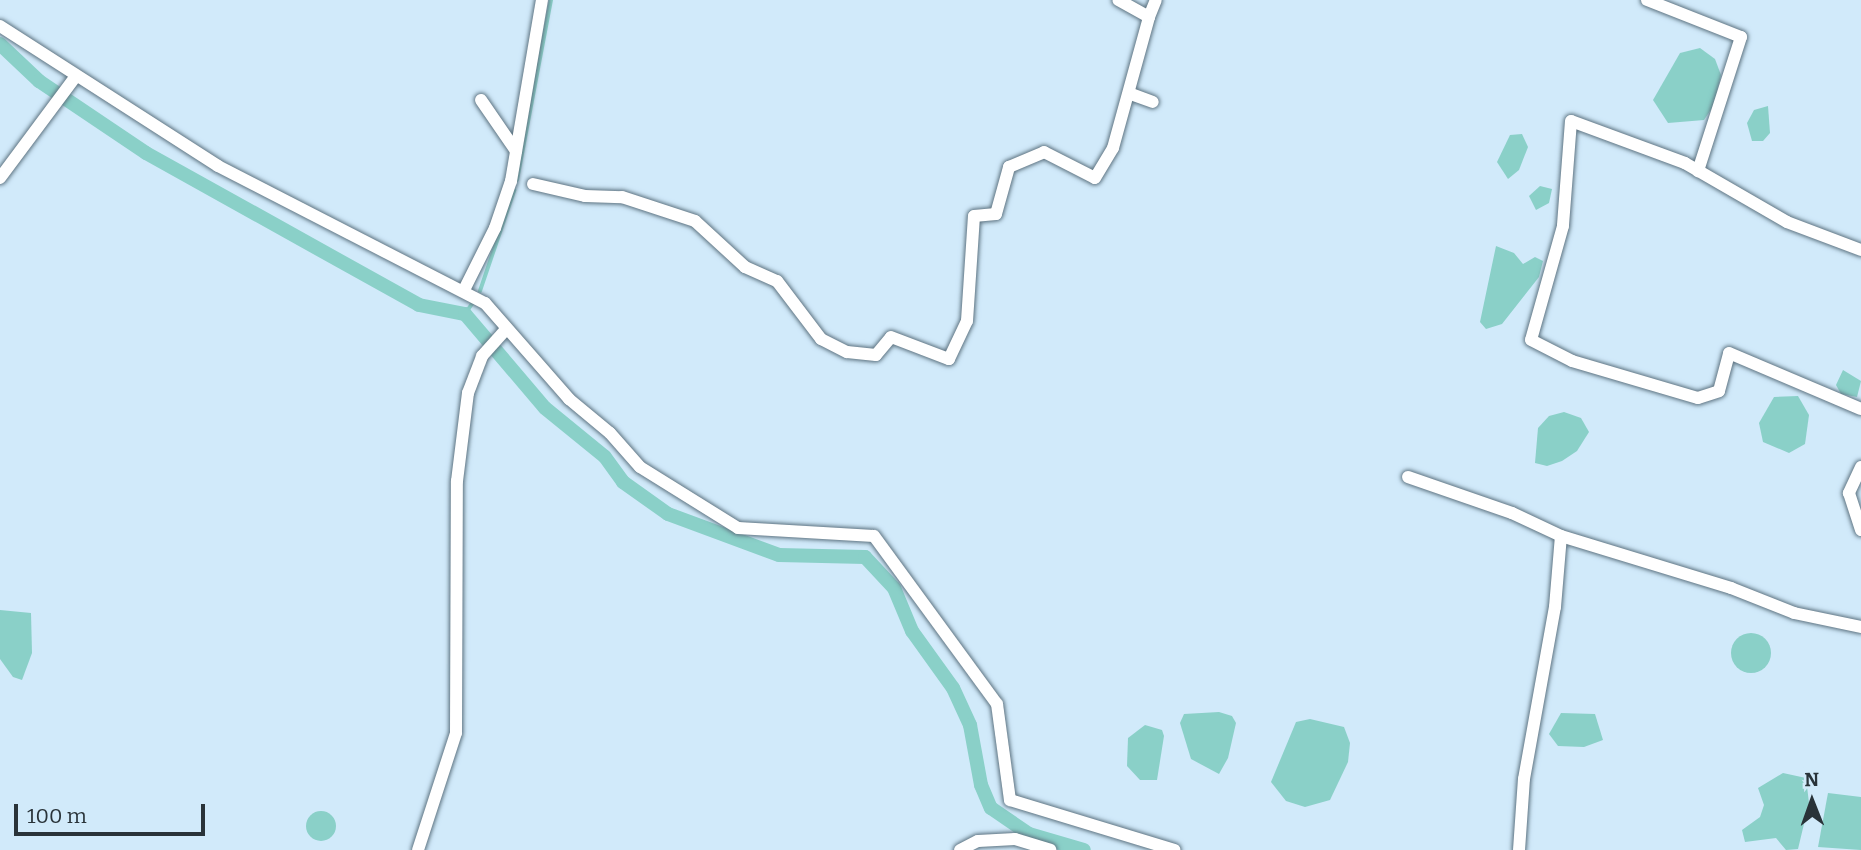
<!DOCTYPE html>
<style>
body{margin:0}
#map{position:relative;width:1861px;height:850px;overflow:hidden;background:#d1eafa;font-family:Bitter,serif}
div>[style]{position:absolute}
.water>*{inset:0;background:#8ad0c8}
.round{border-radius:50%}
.stream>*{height:3.5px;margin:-1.75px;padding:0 1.75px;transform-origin:1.75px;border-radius:1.75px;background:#8ad0c8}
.canal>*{height:14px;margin:-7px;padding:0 7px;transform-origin:7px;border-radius:7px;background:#8ad0c8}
.roads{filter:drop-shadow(0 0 2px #5e7482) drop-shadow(0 0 2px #5e7482)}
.street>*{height:12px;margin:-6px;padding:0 6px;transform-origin:6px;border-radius:6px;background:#fff}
span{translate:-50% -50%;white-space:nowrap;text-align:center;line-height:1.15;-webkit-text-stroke:7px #d1eafa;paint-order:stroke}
.north{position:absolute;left:1777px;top:766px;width:70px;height:70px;-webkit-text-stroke:5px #d1eafa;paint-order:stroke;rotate:359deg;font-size:19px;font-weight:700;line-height:28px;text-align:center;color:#293339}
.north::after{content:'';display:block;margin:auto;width:24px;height:32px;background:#293339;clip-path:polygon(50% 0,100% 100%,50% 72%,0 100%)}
.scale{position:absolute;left:14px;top:804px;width:191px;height:32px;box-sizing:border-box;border:4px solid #293339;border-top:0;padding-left:9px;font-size:21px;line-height:24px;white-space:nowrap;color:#293339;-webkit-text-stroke:5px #d1eafa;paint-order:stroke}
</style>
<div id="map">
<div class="water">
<div style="clip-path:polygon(1700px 48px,1715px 59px,1721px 75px,1714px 105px,1704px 120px,1668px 123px,1653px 100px,1680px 53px)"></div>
<div style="clip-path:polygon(1768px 106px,1770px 133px,1763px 141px,1752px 141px,1747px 123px,1754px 110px)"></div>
<div style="clip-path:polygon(1522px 134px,1528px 147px,1519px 170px,1508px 179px,1497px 162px,1510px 135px)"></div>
<div style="clip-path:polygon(1540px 186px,1552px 189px,1549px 203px,1536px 210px,1529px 196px)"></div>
<div style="clip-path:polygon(1496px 246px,1514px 253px,1523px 264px,1535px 257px,1543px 261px,1539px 277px,1502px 324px,1486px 329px,1480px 322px)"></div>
<div style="clip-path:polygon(1843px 370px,1861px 381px,1857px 397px,1841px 394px,1836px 385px)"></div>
<div style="clip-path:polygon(1798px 396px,1809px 415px,1805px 444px,1789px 453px,1763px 442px,1759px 423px,1774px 397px)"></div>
<div style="clip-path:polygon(1564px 412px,1581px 418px,1589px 432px,1577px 451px,1562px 461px,1547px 466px,1535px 463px,1538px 428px,1549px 416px)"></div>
<div style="clip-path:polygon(0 610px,31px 613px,32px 653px,22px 680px,13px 677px,0 659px)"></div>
<div class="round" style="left:1731px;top:633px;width:40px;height:40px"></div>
<div style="clip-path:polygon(1219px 712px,1232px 716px,1236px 723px,1228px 758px,1219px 774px,1191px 759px,1180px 723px,1184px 714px)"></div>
<div style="clip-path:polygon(1561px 713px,1595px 714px,1603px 740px,1584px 747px,1558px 746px,1549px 734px)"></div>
<div style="clip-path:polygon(1310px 719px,1344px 727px,1350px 743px,1348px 762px,1330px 800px,1305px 807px,1286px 801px,1271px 782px,1296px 722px)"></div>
<div style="clip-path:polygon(1145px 725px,1162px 730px,1164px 736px,1157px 780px,1140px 780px,1127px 766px,1128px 738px)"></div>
<div style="clip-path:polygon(1783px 773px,1806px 778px,1809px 803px,1798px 849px,1786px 850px,1776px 838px,1745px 842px,1742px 830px,1760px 817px,1764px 805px,1758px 788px)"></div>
<div style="clip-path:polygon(1828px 793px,1861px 797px,1861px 850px,1818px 847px)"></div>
<div class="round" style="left:306px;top:811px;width:30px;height:30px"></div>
</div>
<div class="stream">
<div style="left:517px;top:180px;width:183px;rotate:-79.3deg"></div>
<div style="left:480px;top:291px;width:106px;rotate:-71.2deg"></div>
<div style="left:465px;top:314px;width:16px;rotate:-55deg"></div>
</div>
<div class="canal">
<div style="left:0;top:44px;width:54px;rotate:43.5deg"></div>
<div style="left:39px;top:81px;width:129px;rotate:33.9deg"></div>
<div style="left:146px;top:153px;width:312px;rotate:29.1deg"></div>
<div style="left:419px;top:305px;width:47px;rotate:11.1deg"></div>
<div style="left:465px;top:314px;width:123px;rotate:49.6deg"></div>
<div style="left:545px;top:408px;width:77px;rotate:39.2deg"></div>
<div style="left:605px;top:457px;width:31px;rotate:54deg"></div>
<div style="left:623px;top:482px;width:55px;rotate:35.4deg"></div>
<div style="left:668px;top:514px;width:118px;rotate:20.3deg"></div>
<div style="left:779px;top:555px;width:86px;rotate:1.3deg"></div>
<div style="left:865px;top:557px;width:42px;rotate:46.9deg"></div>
<div style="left:894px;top:588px;width:47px;rotate:67.3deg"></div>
<div style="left:912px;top:631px;width:70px;rotate:54.3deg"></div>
<div style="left:953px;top:688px;width:41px;rotate:65.3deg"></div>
<div style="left:970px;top:725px;width:61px;rotate:79.6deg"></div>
<div style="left:981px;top:785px;width:25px;rotate:67deg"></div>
<div style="left:991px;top:808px;width:46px;rotate:34.4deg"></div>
<div style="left:1029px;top:834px;width:57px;rotate:16.2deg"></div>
</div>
<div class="roads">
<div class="street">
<div style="left:1647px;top:0;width:101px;rotate:21.5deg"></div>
<div style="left:1741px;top:37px;width:141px;rotate:107.8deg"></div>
<div style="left:1149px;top:17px;width:18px;rotate:-68deg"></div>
<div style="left:0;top:26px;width:259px;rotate:32.7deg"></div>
<div style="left:218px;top:166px;width:300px;rotate:27.2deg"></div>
<div style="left:485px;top:303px;width:128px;rotate:48.8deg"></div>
<div style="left:569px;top:399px;width:53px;rotate:39.7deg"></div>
<div style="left:610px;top:433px;width:45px;rotate:48.6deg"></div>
<div style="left:640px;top:467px;width:115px;rotate:31.9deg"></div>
<div style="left:738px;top:528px;width:136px;rotate:3.4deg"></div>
<div style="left:874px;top:536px;width:208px;rotate:53.8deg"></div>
<div style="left:997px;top:704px;width:97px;rotate:82.3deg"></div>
<div style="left:1010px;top:800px;width:172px;rotate:16.9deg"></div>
<div style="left:1131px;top:94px;width:23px;rotate:20deg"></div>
<div style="left:481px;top:100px;width:62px;rotate:55.5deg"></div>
<div style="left:0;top:178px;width:127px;rotate:-53.3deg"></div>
<div style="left:533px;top:184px;width:53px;rotate:13deg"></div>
<div style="left:585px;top:196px;width:37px;rotate:2deg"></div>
<div style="left:622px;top:197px;width:77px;rotate:18.2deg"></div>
<div style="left:695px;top:221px;width:68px;rotate:42.6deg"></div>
<div style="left:745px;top:267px;width:35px;rotate:24deg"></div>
<div style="left:777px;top:281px;width:73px;rotate:52.8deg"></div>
<div style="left:821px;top:339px;width:29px;rotate:27deg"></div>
<div style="left:847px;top:352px;width:29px;rotate:6deg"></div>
<div style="left:876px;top:355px;width:23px;rotate:-50deg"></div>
<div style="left:891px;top:337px;width:62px;rotate:20.8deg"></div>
<div style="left:949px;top:359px;width:42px;rotate:-64.7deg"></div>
<div style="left:967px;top:321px;width:105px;rotate:-86.2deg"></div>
<div style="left:974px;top:216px;width:22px;rotate:-5deg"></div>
<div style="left:996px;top:214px;width:49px;rotate:-74.5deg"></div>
<div style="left:1009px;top:167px;width:38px;rotate:-23deg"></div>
<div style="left:1044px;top:152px;width:57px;rotate:27deg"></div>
<div style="left:1095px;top:178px;width:35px;rotate:-59deg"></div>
<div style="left:1113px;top:148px;width:136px;rotate:-74.6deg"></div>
<div style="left:1149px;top:17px;width:35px;rotate:-151deg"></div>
<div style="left:1861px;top:250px;width:79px;rotate:-159.3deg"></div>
<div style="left:1787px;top:222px;width:118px;rotate:-150deg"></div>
<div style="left:1685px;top:163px;width:121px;rotate:-159.8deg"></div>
<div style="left:1571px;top:121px;width:105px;rotate:94.4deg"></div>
<div style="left:1563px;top:226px;width:118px;rotate:105.7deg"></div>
<div style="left:1531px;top:340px;width:46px;rotate:27.1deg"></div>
<div style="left:1572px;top:361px;width:131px;rotate:16.4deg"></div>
<div style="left:1698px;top:398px;width:22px;rotate:-18deg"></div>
<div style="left:1719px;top:391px;width:39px;rotate:-75deg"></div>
<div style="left:1729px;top:353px;width:143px;rotate:23deg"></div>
<div style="left:464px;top:290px;width:69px;rotate:-63.4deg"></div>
<div style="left:495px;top:228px;width:50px;rotate:-71.2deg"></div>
<div style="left:511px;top:181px;width:184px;rotate:-80.3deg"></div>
<div style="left:1861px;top:467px;width:29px;rotate:115deg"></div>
<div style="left:1849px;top:493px;width:39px;rotate:72deg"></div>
<div style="left:1408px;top:477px;width:110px;rotate:19.1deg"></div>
<div style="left:1512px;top:513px;width:54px;rotate:25.1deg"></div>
<div style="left:418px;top:850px;width:123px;rotate:-72deg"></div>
<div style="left:456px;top:733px;width:252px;rotate:-89.8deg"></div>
<div style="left:457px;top:481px;width:89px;rotate:-82.9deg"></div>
<div style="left:468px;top:393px;width:40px;rotate:-69deg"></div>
<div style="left:482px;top:356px;width:36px;rotate:-48deg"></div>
<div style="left:960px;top:850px;width:20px;rotate:-27deg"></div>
<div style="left:978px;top:841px;width:37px;rotate:-3deg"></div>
<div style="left:1015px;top:839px;width:37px;rotate:17deg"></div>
<div style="left:1519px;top:850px;width:71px;rotate:-86deg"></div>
<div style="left:1524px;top:779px;width:175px;rotate:-79.8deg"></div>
<div style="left:1555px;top:607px;width:71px;rotate:-85.2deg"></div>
<div style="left:1561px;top:536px;width:178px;rotate:17deg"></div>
<div style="left:1731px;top:588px;width:68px;rotate:21.6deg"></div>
<div style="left:1794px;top:613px;width:68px;rotate:11.8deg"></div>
</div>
</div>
<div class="north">N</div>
<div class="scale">100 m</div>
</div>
